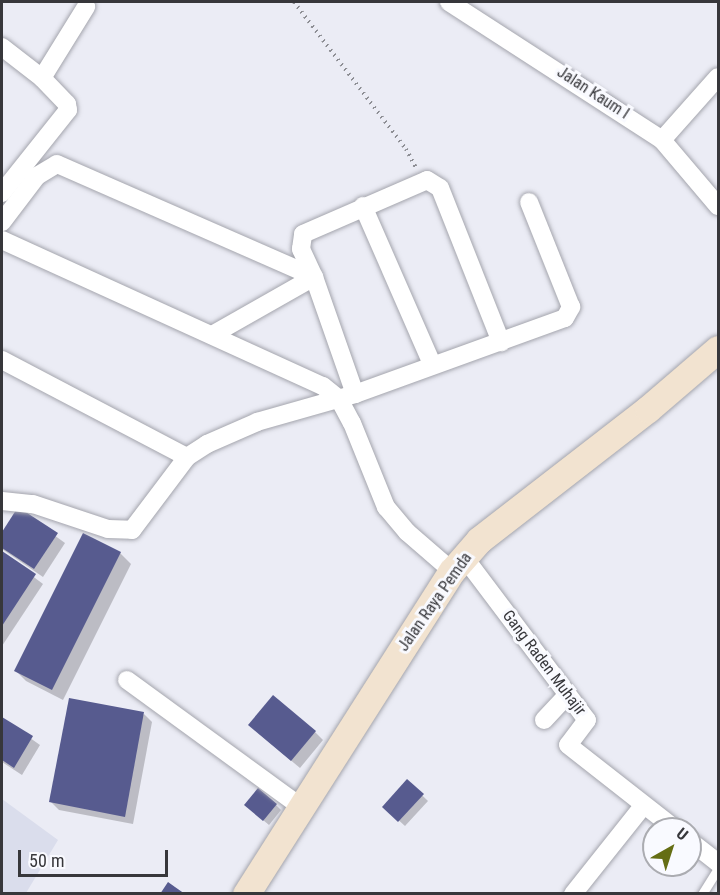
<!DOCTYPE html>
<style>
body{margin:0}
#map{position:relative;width:720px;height:895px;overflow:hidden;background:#ebecf5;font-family:"Roboto Condensed",sans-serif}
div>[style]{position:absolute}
.built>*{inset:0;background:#daddec}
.shadow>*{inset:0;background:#0003}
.building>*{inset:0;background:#575b8f}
.path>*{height:4px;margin-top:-2px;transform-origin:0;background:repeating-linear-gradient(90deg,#8d8e94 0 1.5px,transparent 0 6px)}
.roads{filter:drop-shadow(0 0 2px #a4a5ad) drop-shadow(0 0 2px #a4a5ad)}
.lane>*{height:9px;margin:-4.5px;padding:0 4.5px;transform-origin:4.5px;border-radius:4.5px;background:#fff}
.street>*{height:18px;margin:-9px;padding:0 9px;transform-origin:9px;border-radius:9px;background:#fff}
.secondary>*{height:27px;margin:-13.5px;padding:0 13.5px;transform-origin:13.5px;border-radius:13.5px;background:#f2e3d0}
span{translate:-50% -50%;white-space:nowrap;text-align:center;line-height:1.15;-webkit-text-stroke:6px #f9faff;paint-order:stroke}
.street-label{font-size:16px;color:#37373b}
.frame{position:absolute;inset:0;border:3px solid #37373b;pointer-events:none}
.north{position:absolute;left:642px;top:817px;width:60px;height:60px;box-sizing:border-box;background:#f9faff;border:2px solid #abacb1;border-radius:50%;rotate:39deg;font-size:16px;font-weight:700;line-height:24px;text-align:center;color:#37373b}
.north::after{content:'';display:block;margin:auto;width:21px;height:27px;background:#656e14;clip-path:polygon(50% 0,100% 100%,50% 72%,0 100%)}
.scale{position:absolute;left:18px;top:850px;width:150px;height:27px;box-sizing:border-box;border:3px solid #37373b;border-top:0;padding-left:8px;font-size:18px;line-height:21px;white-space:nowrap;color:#37373b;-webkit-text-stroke:4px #f9faff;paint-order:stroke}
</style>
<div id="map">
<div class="built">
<div style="clip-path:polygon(2px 799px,58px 840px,26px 893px,2px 893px)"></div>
</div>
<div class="shadow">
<div style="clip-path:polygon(18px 509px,65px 543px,43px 577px,2px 549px,2px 535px)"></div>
<div style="clip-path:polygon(2px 553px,43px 584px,2px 646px)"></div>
<div style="clip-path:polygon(120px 553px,131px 564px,63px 700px,26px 681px,16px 671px)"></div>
<div style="clip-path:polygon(144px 714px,152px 722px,133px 824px,59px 810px,51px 802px)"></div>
<div style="clip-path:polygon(2px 718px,40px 745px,22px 775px,2px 762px)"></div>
<div style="clip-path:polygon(315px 732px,323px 740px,300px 768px,258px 733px)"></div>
<div style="clip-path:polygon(407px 781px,428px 801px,405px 826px,384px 807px)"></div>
<div style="clip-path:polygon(276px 805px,281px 810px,269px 825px,251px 810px)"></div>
</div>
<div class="building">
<div style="clip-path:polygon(18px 507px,58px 533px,34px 569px,2px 548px,2px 532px)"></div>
<div style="clip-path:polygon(83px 533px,121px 552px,52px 690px,14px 671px)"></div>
<div style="clip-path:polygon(2px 551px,36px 574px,2px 626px)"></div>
<div style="clip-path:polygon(273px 695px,316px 731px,291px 761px,248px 725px)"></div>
<div style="clip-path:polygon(69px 698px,144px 712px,125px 817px,49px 802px)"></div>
<div style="clip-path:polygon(2px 717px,33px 736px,14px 768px,2px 760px)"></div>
<div style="clip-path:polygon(407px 779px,424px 794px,398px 822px,382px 807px)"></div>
<div style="clip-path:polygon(258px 788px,277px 804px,263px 821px,244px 805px)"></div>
<div style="clip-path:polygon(168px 882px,175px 887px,185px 894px,160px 894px)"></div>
</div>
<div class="path">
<div style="left:294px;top:2px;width:185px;rotate:52.7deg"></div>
<div style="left:406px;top:149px;width:21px;rotate:62deg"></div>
</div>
<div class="roads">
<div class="lane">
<div style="left:702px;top:894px;width:31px;rotate:-58deg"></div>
</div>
<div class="street">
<div style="left:449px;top:2px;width:254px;rotate:32.9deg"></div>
<div style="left:662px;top:140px;width:87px;rotate:49.7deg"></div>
<div style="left:2px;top:47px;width:51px;rotate:37.8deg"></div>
<div style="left:42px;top:78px;width:36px;rotate:46deg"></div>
<div style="left:67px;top:104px;width:6px;rotate:81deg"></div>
<div style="left:68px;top:110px;width:106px;rotate:128.5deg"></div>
<div style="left:42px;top:78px;width:84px;rotate:-58.2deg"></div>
<div style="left:662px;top:140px;width:84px;rotate:-48.4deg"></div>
<div style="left:363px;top:206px;width:172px;rotate:66.4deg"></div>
<div style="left:2px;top:222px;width:58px;rotate:-52.7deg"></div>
<div style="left:37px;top:176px;width:23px;rotate:-31deg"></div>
<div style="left:57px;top:164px;width:281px;rotate:23.7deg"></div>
<div style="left:314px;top:277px;width:124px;rotate:70.7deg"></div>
<div style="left:2px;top:240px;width:353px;rotate:24.5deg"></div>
<div style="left:323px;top:386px;width:21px;rotate:39deg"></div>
<div style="left:339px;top:399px;width:27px;rotate:62deg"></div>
<div style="left:352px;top:423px;width:91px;rotate:68deg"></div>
<div style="left:386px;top:507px;width:33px;rotate:50deg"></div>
<div style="left:407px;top:532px;width:60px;rotate:40.9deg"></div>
<div style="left:212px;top:335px;width:117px;rotate:-29.6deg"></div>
<div style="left:314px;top:277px;width:31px;rotate:-115deg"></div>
<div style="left:301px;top:249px;width:15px;rotate:-82deg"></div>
<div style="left:303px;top:234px;width:135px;rotate:-23.5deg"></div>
<div style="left:427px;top:180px;width:15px;rotate:32deg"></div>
<div style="left:440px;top:188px;width:166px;rotate:68.4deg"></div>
<div style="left:2px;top:360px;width:209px;rotate:27.7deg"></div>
<div style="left:2px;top:501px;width:31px;rotate:6deg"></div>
<div style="left:33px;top:504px;width:79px;rotate:18.4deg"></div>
<div style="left:108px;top:529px;width:24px;rotate:2deg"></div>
<div style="left:132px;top:530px;width:91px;rotate:-53deg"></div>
<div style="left:187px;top:457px;width:24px;rotate:-33deg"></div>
<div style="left:207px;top:444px;width:55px;rotate:-23.7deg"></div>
<div style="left:257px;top:422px;width:102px;rotate:-15.9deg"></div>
<div style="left:355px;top:394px;width:223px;rotate:-19.9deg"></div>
<div style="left:565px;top:318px;width:13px;rotate:-61deg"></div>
<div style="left:571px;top:307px;width:113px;rotate:-111.8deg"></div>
<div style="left:464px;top:557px;width:204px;rotate:53deg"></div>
<div style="left:587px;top:720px;width:31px;rotate:127deg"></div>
<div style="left:568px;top:745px;width:136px;rotate:38.1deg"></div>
<div style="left:127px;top:680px;width:215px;rotate:36.1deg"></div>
<div style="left:544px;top:720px;width:34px;rotate:-47deg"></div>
<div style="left:690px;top:841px;width:36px;rotate:38deg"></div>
<div style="left:573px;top:894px;width:112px;rotate:-51.5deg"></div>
</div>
<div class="secondary">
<div style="left:246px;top:894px;width:383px;rotate:-57.5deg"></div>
<div style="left:452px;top:571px;width:41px;rotate:-48.9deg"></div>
<div style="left:479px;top:540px;width:214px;rotate:-37.8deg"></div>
<div style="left:648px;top:409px;width:92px;rotate:-40.6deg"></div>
</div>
</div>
<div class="street-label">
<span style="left:593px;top:93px;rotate:33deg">Jalan Kaum I</span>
<span style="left:435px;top:602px;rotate:-55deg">Jalan Raya Pemda</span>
<span style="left:544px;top:663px;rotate:53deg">Gang Raden Muhajir</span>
</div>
<div class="frame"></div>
<div class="north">U</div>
<div class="scale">50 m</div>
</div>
